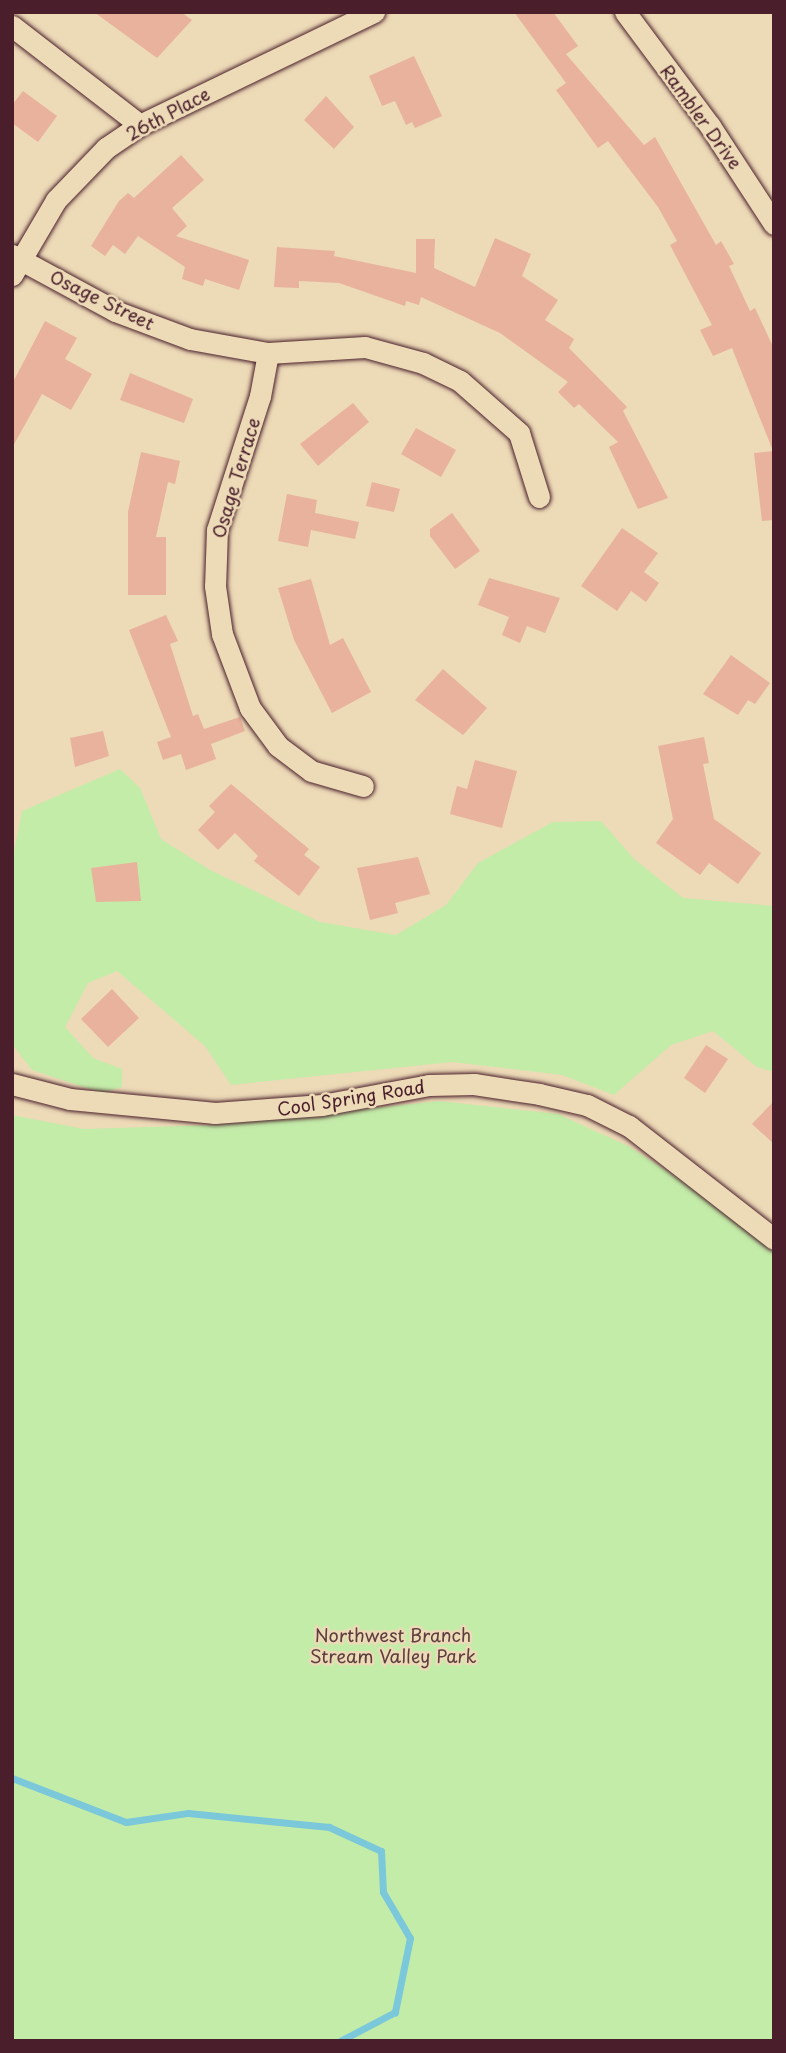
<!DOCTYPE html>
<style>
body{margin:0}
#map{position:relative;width:786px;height:2053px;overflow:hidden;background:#eddab7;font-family:"Playpen Sans",sans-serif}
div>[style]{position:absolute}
.green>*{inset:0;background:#c3eca8}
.stream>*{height:7px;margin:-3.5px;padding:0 3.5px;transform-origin:3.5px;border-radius:3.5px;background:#7bc8da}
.building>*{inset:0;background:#e8b29c}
.roads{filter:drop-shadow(0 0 2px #4a1f2b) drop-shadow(0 0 2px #4a1f2b)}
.minor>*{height:21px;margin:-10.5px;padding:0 10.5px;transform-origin:10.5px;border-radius:10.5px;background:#eddab7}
span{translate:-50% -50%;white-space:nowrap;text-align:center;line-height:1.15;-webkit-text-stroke:5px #eddab7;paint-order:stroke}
.street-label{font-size:18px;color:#4a1f2b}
.park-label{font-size:18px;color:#5c3e3e}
.frame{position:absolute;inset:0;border:14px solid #4a1f2b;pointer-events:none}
</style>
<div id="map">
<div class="green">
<div style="clip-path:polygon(120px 769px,140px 788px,161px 839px,210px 870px,320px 922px,396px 935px,446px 905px,478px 863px,553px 822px,601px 821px,634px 859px,683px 898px,774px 906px,774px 1072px,757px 1067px,713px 1031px,671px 1045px,614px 1095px,562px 1075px,452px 1062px,231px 1085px,205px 1046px,117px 971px,88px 983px,65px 1027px,93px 1058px,122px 1069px,122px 1087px,102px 1093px,32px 1070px,12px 1044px,12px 863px,22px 811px)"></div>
<div style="clip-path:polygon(439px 1101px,558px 1114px,628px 1146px,713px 1200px,774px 1253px,774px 2041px,12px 2041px,12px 1115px,84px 1129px,213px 1125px)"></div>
</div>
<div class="stream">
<div style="left:12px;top:1778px;width:122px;rotate:21.1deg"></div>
<div style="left:126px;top:1822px;width:63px;rotate:-8.3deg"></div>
<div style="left:188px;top:1813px;width:142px;rotate:5.7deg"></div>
<div style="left:329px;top:1827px;width:57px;rotate:24.8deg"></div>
<div style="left:381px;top:1851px;width:41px;rotate:87.2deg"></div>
<div style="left:383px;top:1892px;width:53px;rotate:59.6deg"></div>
<div style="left:410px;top:1938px;width:76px;rotate:101.5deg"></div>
<div style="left:395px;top:2012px;width:62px;rotate:152.2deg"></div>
</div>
<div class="building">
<div style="clip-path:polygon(94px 12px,181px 12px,192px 20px,157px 58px)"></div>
<div style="clip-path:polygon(514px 12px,553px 12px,578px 46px,566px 54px,644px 145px,655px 137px,716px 245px,721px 241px,734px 264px,729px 266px,750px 311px,755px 308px,774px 349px,774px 520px,762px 521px,754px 453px,773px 451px,732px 348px,713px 356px,700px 330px,712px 325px,670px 245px,677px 241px,658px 207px,608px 141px,598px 148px,556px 90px,566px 83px)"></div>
<div style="clip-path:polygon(414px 56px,442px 116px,415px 128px,412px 122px,406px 125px,395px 101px,382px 106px,369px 76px)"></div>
<div style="clip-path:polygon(23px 91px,57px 116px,38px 142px,12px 123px,12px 105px)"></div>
<div style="clip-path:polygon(326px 96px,354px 127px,334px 149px,304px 120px)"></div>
<div style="clip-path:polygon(181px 155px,204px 180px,172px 208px,187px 226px,176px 236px,249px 260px,239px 290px,205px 279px,203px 286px,182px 279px,185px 267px,138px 236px,125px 254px,113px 245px,105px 256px,91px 246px,119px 201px,128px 193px,134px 198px)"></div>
<div style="clip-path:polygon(495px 238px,531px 254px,522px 276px,558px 300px,545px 320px,574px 339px,569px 348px,627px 407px,623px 411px,668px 498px,638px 509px,609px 447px,618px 442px,579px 404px,574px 408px,558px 392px,568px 382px,500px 333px,421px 297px,419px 305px,406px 301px,405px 306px,339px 283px,299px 281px,299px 288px,274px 287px,277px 247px,335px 251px,334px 256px,416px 273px,416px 239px,435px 239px,434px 268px,475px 287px)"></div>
<div style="clip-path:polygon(45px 321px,77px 338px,65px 359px,92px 374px,71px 410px,42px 394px,12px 448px,12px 384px)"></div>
<div style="clip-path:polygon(130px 373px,193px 399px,184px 423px,120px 400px)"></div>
<div style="clip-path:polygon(353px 403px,369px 422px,318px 466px,300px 444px)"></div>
<div style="clip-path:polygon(416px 428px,456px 450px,441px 477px,401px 454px)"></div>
<div style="clip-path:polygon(141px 452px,180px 461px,175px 484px,168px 482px,156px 537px,166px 537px,166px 595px,128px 595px,128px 512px)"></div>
<div style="clip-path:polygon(372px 482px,400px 489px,394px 512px,366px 506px)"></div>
<div style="clip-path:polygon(287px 494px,317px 500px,315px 513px,359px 522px,355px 539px,311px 530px,308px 547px,278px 541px)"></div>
<div style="clip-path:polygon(452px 513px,480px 551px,455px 569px,430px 536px,430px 529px)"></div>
<div style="clip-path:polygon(622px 528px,658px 553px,644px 572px,659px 583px,646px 602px,631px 591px,617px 611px,581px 586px)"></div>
<div style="clip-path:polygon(489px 578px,560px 598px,545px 633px,527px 626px,520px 643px,502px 635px,509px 617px,478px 605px)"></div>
<div style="clip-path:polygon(311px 579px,330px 645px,343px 638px,371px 692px,332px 713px,294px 640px,278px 588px)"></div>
<div style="clip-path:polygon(166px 615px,178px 641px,170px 644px,193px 716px,198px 714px,204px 729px,240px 717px,245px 731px,211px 744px,216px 759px,186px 770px,181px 754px,163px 760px,157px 742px,171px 737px,129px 630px)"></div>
<div style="clip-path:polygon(731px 655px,770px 683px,755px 704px,748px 700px,738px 715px,703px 694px)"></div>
<div style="clip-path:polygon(443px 669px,487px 708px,463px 735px,415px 700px)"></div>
<div style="clip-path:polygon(103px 731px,109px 756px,75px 767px,70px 738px)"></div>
<div style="clip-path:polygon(704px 737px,709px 763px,703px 764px,714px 819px,761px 853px,738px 884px,709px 863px,700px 875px,656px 843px,673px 819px,658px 746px)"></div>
<div style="clip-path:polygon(475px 760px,517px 771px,502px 828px,450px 814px,457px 786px,467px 789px)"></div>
<div style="clip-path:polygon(231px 784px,309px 849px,304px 855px,320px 867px,299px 896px,254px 861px,258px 856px,235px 833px,218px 850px,198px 830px,215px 812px,209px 806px)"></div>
<div style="clip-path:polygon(418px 857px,430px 894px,395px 903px,398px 913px,370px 920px,357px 868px)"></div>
<div style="clip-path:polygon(137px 862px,141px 901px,96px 902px,91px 868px)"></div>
<div style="clip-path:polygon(112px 989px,139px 1018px,108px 1047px,81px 1019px)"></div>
<div style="clip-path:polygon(706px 1045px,728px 1059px,705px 1093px,684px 1078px)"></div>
<div style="clip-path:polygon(774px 1101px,774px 1144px,752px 1124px)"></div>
</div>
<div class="roads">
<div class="minor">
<div style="left:625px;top:12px;width:142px;rotate:53.3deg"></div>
<div style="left:710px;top:126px;width:117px;rotate:56.9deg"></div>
<div style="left:12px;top:26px;width:162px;rotate:37.7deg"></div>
<div style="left:12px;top:255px;width:117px;rotate:28.5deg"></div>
<div style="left:115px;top:311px;width:80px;rotate:20.5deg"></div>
<div style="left:190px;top:339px;width:79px;rotate:10.2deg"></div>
<div style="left:268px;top:353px;width:97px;rotate:-3.5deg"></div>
<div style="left:365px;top:347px;width:60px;rotate:15.4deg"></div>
<div style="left:423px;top:363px;width:41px;rotate:25.9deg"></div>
<div style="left:460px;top:381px;width:79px;rotate:41.4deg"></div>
<div style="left:519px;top:433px;width:67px;rotate:72.6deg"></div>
<div style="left:12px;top:275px;width:87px;rotate:-59.6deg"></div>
<div style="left:56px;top:200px;width:72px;rotate:-46.1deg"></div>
<div style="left:106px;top:148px;width:41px;rotate:-34.1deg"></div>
<div style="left:140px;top:125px;width:260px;rotate:-25.8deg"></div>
<div style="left:268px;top:353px;width:44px;rotate:100.5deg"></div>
<div style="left:260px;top:396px;width:141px;rotate:107.8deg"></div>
<div style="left:217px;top:530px;width:56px;rotate:92deg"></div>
<div style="left:215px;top:586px;width:49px;rotate:81.7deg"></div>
<div style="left:222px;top:634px;width:79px;rotate:69.3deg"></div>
<div style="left:250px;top:708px;width:47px;rotate:53.6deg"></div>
<div style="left:278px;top:746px;width:41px;rotate:37.1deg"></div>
<div style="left:311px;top:771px;width:54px;rotate:16.1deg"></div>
<div style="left:12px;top:1084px;width:60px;rotate:14.5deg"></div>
<div style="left:70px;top:1099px;width:146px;rotate:5.5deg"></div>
<div style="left:215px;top:1113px;width:107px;rotate:-4.3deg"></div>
<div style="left:322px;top:1105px;width:109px;rotate:-10.6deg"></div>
<div style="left:429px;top:1085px;width:45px;rotate:-1.3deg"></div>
<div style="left:474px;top:1084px;width:66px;rotate:8.7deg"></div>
<div style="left:539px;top:1094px;width:49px;rotate:12.9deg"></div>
<div style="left:587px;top:1105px;width:47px;rotate:26.6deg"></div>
<div style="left:629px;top:1126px;width:184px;rotate:37.9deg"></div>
</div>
</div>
<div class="street-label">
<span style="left:168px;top:114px;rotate:-28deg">26th Place</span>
<span style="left:701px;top:117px;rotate:54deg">Rambler Drive</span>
<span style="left:102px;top:300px;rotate:26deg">Osage Street</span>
<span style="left:236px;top:478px;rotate:-73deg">Osage Terrace</span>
<span style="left:351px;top:1098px;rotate:-9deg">Cool Spring Road</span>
</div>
<div class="park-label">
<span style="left:393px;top:1646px">Northwest Branch<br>Stream Valley Park</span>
</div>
<div class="frame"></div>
</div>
